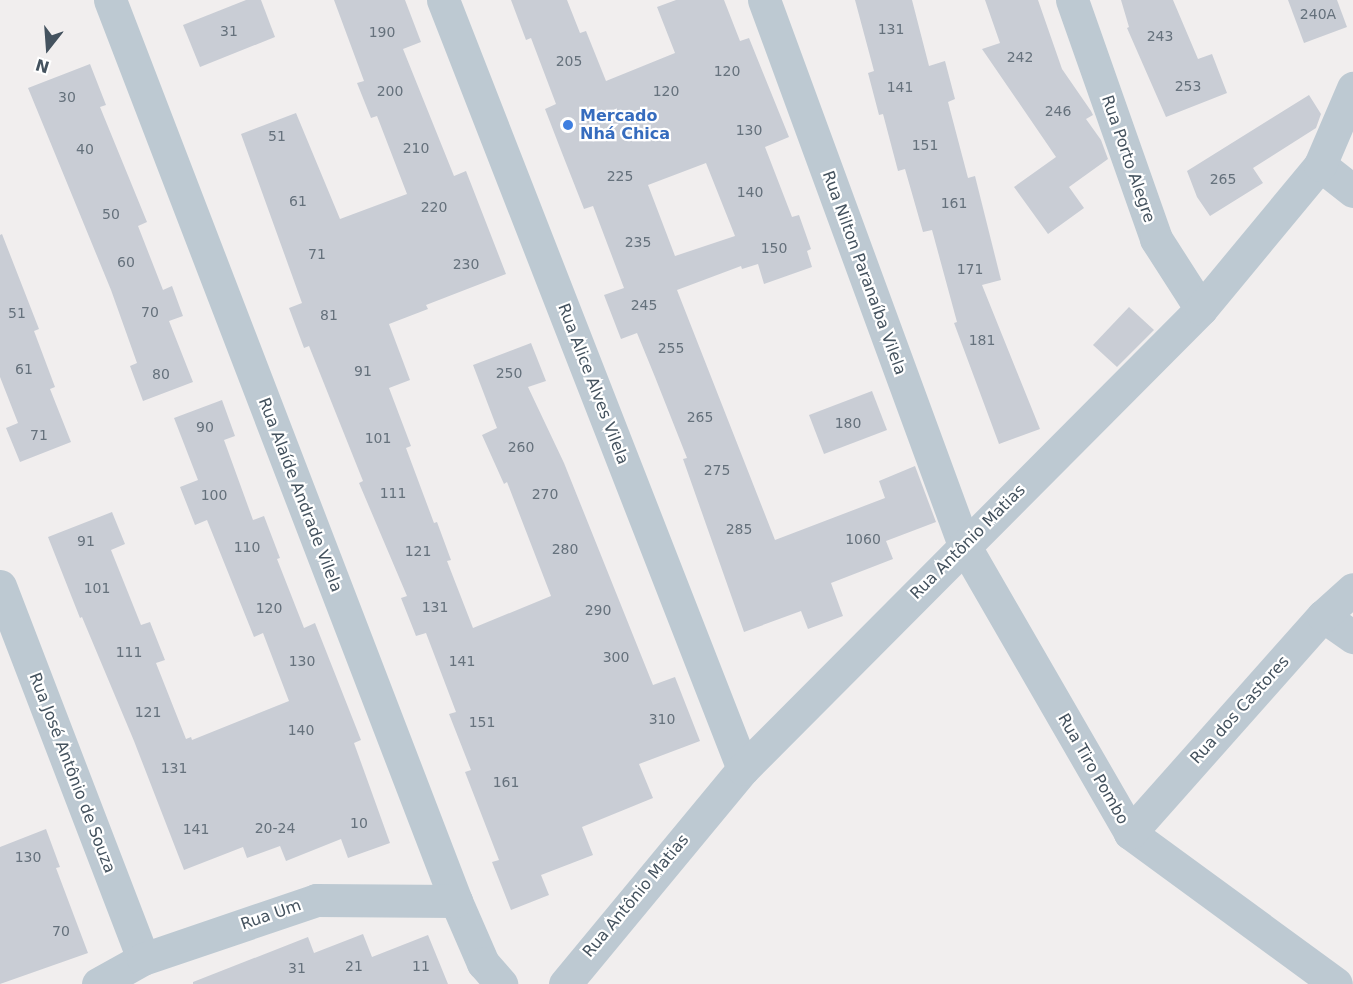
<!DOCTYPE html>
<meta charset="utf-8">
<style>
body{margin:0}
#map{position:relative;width:1353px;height:984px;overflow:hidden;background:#f1eeee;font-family:"DejaVu Sans",sans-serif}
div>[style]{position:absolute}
.building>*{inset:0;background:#c9cdd5}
.street>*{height:33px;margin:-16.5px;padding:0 16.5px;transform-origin:16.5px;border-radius:16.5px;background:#bdc9d2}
.dots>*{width:16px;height:16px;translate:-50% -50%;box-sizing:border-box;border:3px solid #fff;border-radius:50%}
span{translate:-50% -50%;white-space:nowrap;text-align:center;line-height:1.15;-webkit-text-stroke:4.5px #fff;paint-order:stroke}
.number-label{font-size:14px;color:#65717c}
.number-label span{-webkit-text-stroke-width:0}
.shop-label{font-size:16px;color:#366cbe;font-weight:700}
.left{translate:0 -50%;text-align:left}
.street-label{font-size:16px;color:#44525e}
.north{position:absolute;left:18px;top:18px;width:60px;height:60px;-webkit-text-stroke:4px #fff;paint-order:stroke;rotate:197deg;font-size:16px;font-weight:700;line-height:24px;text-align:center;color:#44525e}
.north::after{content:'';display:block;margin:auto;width:21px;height:27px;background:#44525e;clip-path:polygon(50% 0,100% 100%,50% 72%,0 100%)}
</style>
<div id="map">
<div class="building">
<div style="clip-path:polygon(246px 0,261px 0,275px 37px,200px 67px,183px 25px)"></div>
<div style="clip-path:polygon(334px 0,405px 0,421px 42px,403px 49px,454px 176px,466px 171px,506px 274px,426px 305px,428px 309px,389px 324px,410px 380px,389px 388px,411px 446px,406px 448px,434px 523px,437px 522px,451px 560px,447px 561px,473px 628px,551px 596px,507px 482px,504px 484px,482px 435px,497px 428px,473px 365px,531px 343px,546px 381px,528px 387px,564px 463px,653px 685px,675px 677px,700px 741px,639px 764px,653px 798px,582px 827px,593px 855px,541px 875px,549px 895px,511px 910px,492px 862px,499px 860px,465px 772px,471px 770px,449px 714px,456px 712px,426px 633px,416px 636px,401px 598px,407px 596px,359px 483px,363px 481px,309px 346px,304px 348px,289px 308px,302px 303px,241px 134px,296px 113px,340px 219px,407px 194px,377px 116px,371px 118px,357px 83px,364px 81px)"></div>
<div style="clip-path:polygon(evenodd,511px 0,567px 0,580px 33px,586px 31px,606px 81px,675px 53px,657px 7px,676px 0,724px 0,740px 41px,749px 38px,789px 137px,765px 147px,792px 217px,799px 215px,811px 249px,807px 251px,812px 267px,764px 284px,758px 264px,742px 269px,741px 266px,677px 290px,775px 540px,885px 498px,879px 481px,915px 466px,936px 522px,886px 541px,893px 559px,831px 583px,843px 616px,808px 629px,801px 611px,744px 632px,683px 459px,687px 458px,655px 377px,637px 333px,621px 339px,604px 295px,624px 288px,593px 206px,584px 209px,562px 153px,545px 109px,556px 104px,531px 38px,526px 40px,511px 0,706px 163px,735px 236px,675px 256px,648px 185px,706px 163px)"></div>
<div style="clip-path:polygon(855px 0,912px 0,929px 66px,945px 61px,955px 99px,948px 102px,968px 178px,975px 176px,1001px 280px,982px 285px,1040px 429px,999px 444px,954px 323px,957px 322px,932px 230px,923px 232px,905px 169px,898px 171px,883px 114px,879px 115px,868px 73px,874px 71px)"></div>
<div style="clip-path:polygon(985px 0,1038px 0,1062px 69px,1091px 111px,1093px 115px,1086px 119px,1101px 140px,1108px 159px,1069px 187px,1084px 208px,1048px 234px,1014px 187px,1056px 157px,982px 49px,1000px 43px)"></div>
<div style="clip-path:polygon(1121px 0,1173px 0,1198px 59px,1212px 54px,1227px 93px,1166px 117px,1127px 28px,1129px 27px)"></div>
<div style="clip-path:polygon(1288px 0,1337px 0,1347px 27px,1304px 43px)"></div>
<div style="clip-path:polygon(90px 64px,106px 105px,100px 107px,147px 222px,138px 226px,163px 290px,172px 286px,183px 316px,169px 321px,193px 382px,143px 401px,130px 366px,137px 363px,111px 290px,28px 88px)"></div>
<div style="clip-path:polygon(1309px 95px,1321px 114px,1316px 128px,1253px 168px,1263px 183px,1210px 216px,1197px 197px,1187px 171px)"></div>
<div style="clip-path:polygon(2px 234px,39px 329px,34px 331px,55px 387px,50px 389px,71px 442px,20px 462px,6px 428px,18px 423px,0 377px,0 235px)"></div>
<div style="clip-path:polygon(1129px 307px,1154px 330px,1117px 367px,1093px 345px)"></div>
<div style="clip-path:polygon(872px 391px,887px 430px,824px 454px,809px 415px)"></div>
<div style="clip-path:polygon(222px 400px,235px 436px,224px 440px,253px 520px,264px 516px,280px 558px,277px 559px,304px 628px,315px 623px,361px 740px,354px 743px,390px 843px,348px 858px,341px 839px,286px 861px,280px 846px,247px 858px,243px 847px,184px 870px,134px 741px,82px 617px,80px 618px,48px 537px,112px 512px,125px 544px,111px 550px,141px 625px,150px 622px,165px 660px,156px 663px,186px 739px,191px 737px,192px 740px,289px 701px,263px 633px,254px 637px,207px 520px,195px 525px,180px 487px,198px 480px,174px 418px)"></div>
<div style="clip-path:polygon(46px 829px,60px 867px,56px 868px,88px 953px,0 984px,0 847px)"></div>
<div style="clip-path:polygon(363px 934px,372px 957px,428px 935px,448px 984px,193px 984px,193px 982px,308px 937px,314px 953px)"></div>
</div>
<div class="street">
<div style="left:110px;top:0;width:965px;rotate:68.99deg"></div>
<div style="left:456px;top:901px;width:68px;rotate:66.5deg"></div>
<div style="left:483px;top:963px;width:28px;rotate:49deg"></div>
<div style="left:443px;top:0;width:825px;rotate:68.69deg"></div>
<div style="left:764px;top:0;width:581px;rotate:69.85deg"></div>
<div style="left:964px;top:545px;width:332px;rotate:60deg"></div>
<div style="left:1130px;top:833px;width:255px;rotate:36.2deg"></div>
<div style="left:1072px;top:0;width:253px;rotate:70.6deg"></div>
<div style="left:1156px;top:239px;width:83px;rotate:57.3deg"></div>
<div style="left:1320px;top:165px;width:42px;rotate:38.2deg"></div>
<div style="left:0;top:586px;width:399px;rotate:69deg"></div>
<div style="left:1323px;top:616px;width:37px;rotate:35deg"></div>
<div style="left:1130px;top:833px;width:290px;rotate:-48.4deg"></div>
<div style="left:1323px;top:616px;width:40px;rotate:-42deg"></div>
<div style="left:98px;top:984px;width:51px;rotate:-29.1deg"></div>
<div style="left:143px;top:959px;width:183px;rotate:-18.8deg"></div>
<div style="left:316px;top:900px;width:140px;rotate:0.4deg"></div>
<div style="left:565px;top:984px;width:279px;rotate:-50.4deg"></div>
<div style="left:743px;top:769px;width:649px;rotate:-45.12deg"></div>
<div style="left:1201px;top:309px;width:187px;rotate:-50.4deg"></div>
<div style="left:1320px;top:165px;width:84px;rotate:-66.8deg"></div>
</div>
<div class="dots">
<div style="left:568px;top:125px;background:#3f7fe0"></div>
</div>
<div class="number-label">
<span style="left:1318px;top:14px">240A</span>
<span style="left:891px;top:29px">131</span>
<span style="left:229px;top:31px">31</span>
<span style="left:382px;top:32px">190</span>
<span style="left:1160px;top:36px">243</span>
<span style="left:1020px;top:57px">242</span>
<span style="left:569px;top:61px">205</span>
<span style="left:727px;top:71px">120</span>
<span style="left:1188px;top:86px">253</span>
<span style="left:900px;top:87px">141</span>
<span style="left:390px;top:91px">200</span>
<span style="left:666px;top:91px">120</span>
<span style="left:67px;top:97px">30</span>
<span style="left:1058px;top:111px">246</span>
<span style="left:749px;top:130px">130</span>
<span style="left:277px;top:136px">51</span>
<span style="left:925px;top:145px">151</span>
<span style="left:416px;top:148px">210</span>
<span style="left:85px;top:149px">40</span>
<span style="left:620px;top:176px">225</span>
<span style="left:1223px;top:179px">265</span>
<span style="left:750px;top:192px">140</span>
<span style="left:298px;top:201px">61</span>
<span style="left:954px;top:203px">161</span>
<span style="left:434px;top:207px">220</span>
<span style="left:111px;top:214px">50</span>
<span style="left:638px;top:242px">235</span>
<span style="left:774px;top:248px">150</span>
<span style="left:317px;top:254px">71</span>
<span style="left:126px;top:262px">60</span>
<span style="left:466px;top:264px">230</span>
<span style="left:970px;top:269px">171</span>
<span style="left:644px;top:305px">245</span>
<span style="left:150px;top:312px">70</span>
<span style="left:17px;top:313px">51</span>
<span style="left:329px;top:315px">81</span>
<span style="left:982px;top:340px">181</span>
<span style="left:671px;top:348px">255</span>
<span style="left:24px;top:369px">61</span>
<span style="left:363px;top:371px">91</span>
<span style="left:509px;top:373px">250</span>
<span style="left:161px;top:374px">80</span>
<span style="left:700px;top:417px">265</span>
<span style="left:848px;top:423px">180</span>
<span style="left:205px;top:427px">90</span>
<span style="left:39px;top:435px">71</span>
<span style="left:378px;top:438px">101</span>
<span style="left:521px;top:447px">260</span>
<span style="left:717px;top:470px">275</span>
<span style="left:393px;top:493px">111</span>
<span style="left:545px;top:494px">270</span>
<span style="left:214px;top:495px">100</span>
<span style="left:739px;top:529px">285</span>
<span style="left:863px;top:539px">1060</span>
<span style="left:86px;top:541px">91</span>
<span style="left:247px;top:547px">110</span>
<span style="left:565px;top:549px">280</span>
<span style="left:418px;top:551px">121</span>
<span style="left:97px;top:588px">101</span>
<span style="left:435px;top:607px">131</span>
<span style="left:269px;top:608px">120</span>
<span style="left:598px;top:610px">290</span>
<span style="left:129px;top:652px">111</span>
<span style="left:616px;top:657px">300</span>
<span style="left:302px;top:661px">130</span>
<span style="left:462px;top:661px">141</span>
<span style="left:148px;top:712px">121</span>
<span style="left:662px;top:719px">310</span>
<span style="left:482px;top:722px">151</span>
<span style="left:301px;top:730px">140</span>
<span style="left:174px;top:768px">131</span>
<span style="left:506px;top:782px">161</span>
<span style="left:359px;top:823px">10</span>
<span style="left:275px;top:828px">20-24</span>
<span style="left:196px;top:829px">141</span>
<span style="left:28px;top:857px">130</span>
<span style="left:61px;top:931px">70</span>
<span style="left:354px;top:966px">21</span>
<span style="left:421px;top:966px">11</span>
<span style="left:297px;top:968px">31</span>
</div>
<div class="shop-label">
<span class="left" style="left:580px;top:125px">Mercado<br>Nhá Chica</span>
</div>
<div class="street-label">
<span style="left:1128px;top:159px;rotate:71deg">Rua Porto Alegre</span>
<span style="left:864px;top:273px;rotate:70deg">Rua Nilton Paranaíba Vilela</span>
<span style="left:593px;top:384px;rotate:69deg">Rua Alice Alves Vilela</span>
<span style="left:300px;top:495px;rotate:69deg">Rua Alaíde Andrade Vilela</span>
<span style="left:968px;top:542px;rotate:-45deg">Rua Antônio Matias</span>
<span style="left:1240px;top:710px;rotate:-48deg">Rua dos Castores</span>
<span style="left:1093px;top:769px;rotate:60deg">Rua Tiro Pombo</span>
<span style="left:72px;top:773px;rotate:69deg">Rua José Antônio de Souza</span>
<span style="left:636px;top:896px;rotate:-50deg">Rua Antônio Matias</span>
<span style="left:271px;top:915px;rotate:-19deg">Rua Um</span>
</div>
<div class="north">N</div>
</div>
